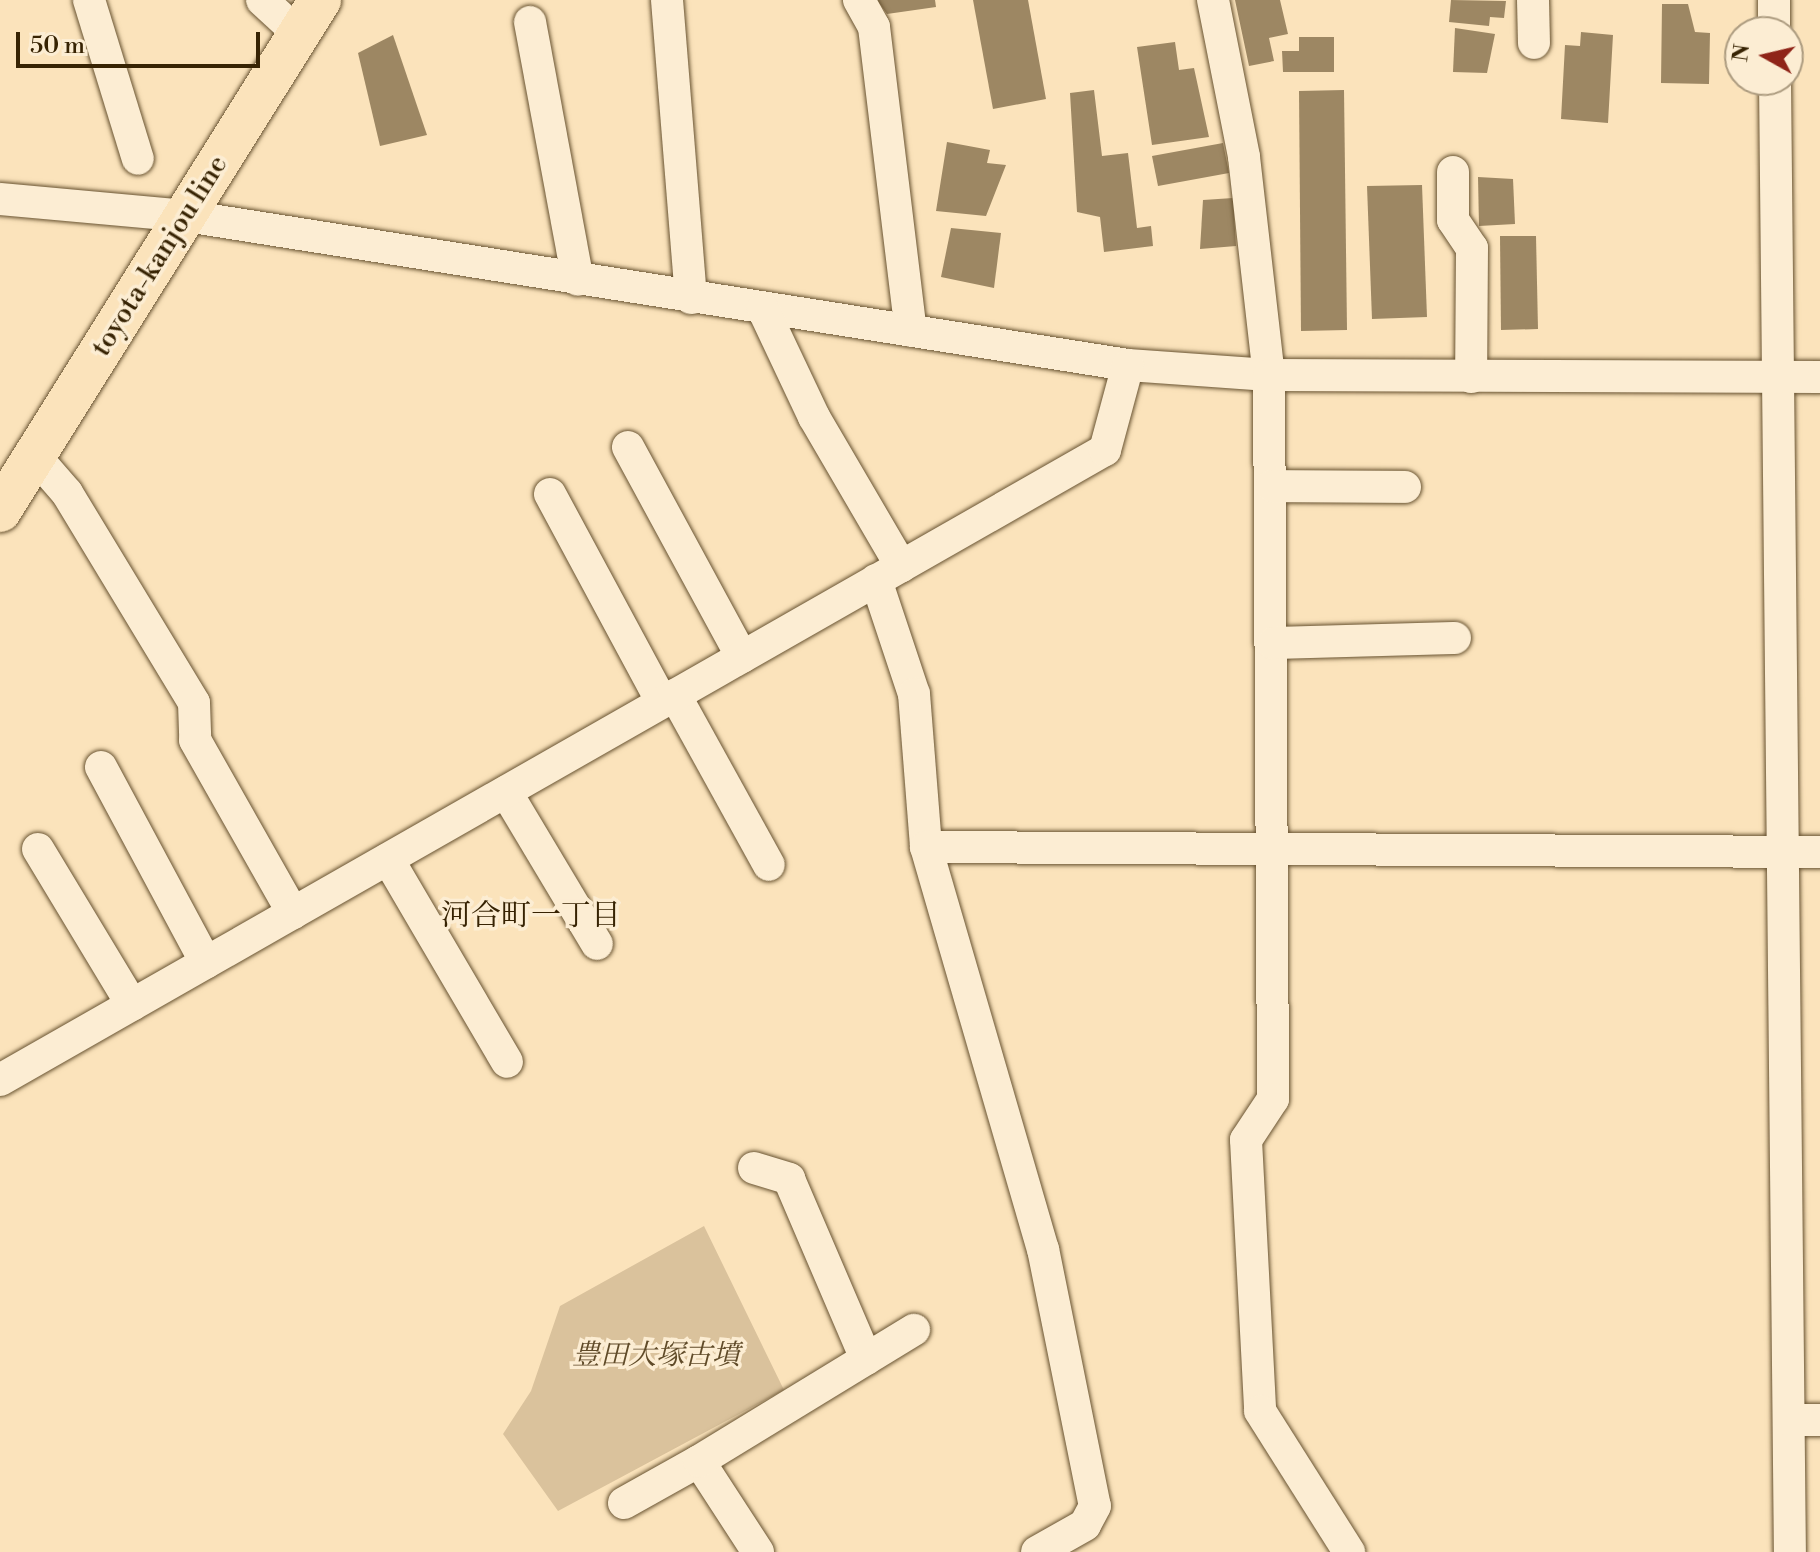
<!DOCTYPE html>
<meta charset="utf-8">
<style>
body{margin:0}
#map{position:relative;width:1820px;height:1552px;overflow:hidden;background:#fbe3bb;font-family:"Libre Bodoni","Noto Serif JP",serif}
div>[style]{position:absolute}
.green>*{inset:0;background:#dac29c}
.building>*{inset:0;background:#9d8763}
.roads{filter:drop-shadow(0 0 2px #685331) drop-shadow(0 0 2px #685331)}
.minor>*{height:32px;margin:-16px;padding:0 16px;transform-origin:16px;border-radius:16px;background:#fcedd3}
.major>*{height:42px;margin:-21px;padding:0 21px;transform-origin:21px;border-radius:21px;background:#fbe3bb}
span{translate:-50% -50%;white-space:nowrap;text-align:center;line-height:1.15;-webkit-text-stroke:7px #fcedd3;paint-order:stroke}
.street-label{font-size:28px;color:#372303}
.park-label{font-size:28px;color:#604b29;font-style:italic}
.neighbourhood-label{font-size:30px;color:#372303}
.north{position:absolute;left:1724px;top:16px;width:80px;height:80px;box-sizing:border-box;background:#fcedd3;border:2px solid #ad9c80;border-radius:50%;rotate:278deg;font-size:22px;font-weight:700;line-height:32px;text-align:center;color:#372303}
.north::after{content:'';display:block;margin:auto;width:28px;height:36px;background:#8f2418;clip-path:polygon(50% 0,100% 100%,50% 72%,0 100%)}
.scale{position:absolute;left:16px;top:32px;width:244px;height:36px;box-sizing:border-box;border:4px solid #372303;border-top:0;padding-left:10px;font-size:24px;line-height:28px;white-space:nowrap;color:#372303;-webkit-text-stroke:6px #fcedd3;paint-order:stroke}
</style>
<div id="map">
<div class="green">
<div style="clip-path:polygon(704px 1226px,784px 1390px,558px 1511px,503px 1434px,531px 1391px,560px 1306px)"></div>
</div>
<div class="building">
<div style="clip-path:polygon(877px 0,935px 0,936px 7px,887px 14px)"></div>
<div style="clip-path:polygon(973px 0,1028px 0,1046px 99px,993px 109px)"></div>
<div style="clip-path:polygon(1235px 0,1280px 0,1288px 34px,1269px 38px,1274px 61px,1249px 66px)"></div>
<div style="clip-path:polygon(1451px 0,1506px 1px,1504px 18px,1490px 17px,1489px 26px,1449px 22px)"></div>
<div style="clip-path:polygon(1662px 4px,1688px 4px,1695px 32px,1710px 33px,1709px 84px,1661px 83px)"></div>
<div style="clip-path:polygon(1455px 28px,1495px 34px,1487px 73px,1453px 72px)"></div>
<div style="clip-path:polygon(1581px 32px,1613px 35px,1608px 123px,1561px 119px,1565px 45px,1580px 46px)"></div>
<div style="clip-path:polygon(393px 35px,427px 135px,380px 146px,358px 53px)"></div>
<div style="clip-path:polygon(1299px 37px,1334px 37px,1334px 72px,1283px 72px,1282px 51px,1299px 51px)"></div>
<div style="clip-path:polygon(1175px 42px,1179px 70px,1194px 68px,1209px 137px,1152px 145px,1137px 47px)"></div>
<div style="clip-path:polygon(1094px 90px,1102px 156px,1128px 153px,1137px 228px,1151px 226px,1153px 246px,1104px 252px,1100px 217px,1077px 212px,1070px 93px)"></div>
<div style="clip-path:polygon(1344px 90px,1347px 330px,1301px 331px,1299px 91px)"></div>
<div style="clip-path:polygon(947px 142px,990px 150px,987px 163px,1006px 165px,986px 216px,936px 211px)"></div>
<div style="clip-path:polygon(1223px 143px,1229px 173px,1158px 186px,1152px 156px)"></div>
<div style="clip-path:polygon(1478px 177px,1513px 179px,1515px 224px,1479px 226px)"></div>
<div style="clip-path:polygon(1422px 185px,1427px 317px,1372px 319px,1367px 186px)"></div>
<div style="clip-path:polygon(1233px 198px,1236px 246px,1200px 249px,1203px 200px)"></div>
<div style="clip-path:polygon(951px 228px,1001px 233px,994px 288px,941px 277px)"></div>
<div style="clip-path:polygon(1500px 236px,1536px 236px,1538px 329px,1501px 330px)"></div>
</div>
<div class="roads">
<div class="minor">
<div style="left:89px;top:0;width:166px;rotate:72.9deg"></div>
<div style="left:262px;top:0;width:50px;rotate:42.6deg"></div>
<div style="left:667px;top:0;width:299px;rotate:85.4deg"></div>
<div style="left:859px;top:0;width:31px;rotate:61deg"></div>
<div style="left:874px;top:27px;width:306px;rotate:83.1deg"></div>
<div style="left:1213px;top:0;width:160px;rotate:78.8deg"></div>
<div style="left:1244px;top:157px;width:219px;rotate:83.5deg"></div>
<div style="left:1269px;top:375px;width:724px;rotate:89.68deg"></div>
<div style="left:1273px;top:1099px;width:49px;rotate:123.4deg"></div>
<div style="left:1246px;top:1140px;width:271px;rotate:87deg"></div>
<div style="left:1260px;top:1411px;width:167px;rotate:57.7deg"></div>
<div style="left:1533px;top:0;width:43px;rotate:88.7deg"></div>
<div style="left:1774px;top:0;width:32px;rotate:90deg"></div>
<div style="left:530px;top:22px;width:262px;rotate:79.5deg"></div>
<div style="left:1775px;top:80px;width:1472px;rotate:89.42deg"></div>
<div style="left:1453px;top:172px;width:48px;rotate:90deg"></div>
<div style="left:1453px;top:220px;width:34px;rotate:56deg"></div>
<div style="left:1472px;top:248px;width:129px;rotate:90.4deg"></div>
<div style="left:0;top:199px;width:187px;rotate:5.2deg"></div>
<div style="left:186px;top:216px;width:954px;rotate:8.99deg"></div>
<div style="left:1128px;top:365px;width:141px;rotate:4.1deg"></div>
<div style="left:1269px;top:375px;width:551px;rotate:0.21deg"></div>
<div style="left:763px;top:309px;width:119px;rotate:64.7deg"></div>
<div style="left:814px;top:417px;width:173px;rotate:59.7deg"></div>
<div style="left:628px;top:447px;width:239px;rotate:61.5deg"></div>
<div style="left:34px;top:455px;width:50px;rotate:49deg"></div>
<div style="left:67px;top:493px;width:245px;rotate:58.8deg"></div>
<div style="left:194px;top:703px;width:37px;rotate:88deg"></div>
<div style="left:195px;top:740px;width:199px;rotate:60.5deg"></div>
<div style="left:1272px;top:486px;width:133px;rotate:0.4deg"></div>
<div style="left:550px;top:494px;width:236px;rotate:61.7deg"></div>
<div style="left:876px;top:580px;width:120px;rotate:71.6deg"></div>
<div style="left:914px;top:694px;width:153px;rotate:85.5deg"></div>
<div style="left:926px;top:847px;width:419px;rotate:73.8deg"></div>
<div style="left:1043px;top:1249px;width:262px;rotate:78.6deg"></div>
<div style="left:1095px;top:1506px;width:21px;rotate:118deg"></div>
<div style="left:1085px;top:1525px;width:55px;rotate:150.6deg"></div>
<div style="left:1273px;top:643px;width:182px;rotate:-1.6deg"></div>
<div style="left:675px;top:695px;width:194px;rotate:61.1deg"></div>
<div style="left:101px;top:767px;width:222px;rotate:61.8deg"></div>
<div style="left:506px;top:792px;width:177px;rotate:59.1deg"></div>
<div style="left:926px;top:847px;width:894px;rotate:0.32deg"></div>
<div style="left:38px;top:849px;width:182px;rotate:58.9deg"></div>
<div style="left:388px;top:859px;width:235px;rotate:59.6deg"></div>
<div style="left:0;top:1080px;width:1272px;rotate:-29.69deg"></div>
<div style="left:1105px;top:450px;width:88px;rotate:-74.9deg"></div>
<div style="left:754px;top:1168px;width:37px;rotate:17deg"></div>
<div style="left:789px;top:1179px;width:196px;rotate:66.8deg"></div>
<div style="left:1790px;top:1420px;width:30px"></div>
<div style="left:624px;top:1503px;width:86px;rotate:-29.2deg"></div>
<div style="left:758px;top:1552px;width:108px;rotate:-123deg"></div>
<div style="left:699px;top:1461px;width:252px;rotate:-31.4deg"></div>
</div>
<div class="major">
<div style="left:0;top:511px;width:603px;rotate:-57.94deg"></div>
</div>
</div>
<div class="street-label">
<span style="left:160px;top:256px;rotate:-58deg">toyota-kanjou line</span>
</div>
<div class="park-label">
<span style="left:656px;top:1356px">豊田大塚古墳</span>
</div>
<div class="neighbourhood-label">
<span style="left:531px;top:916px">河合町一丁目</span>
</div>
<div class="north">N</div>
<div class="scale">50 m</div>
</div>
